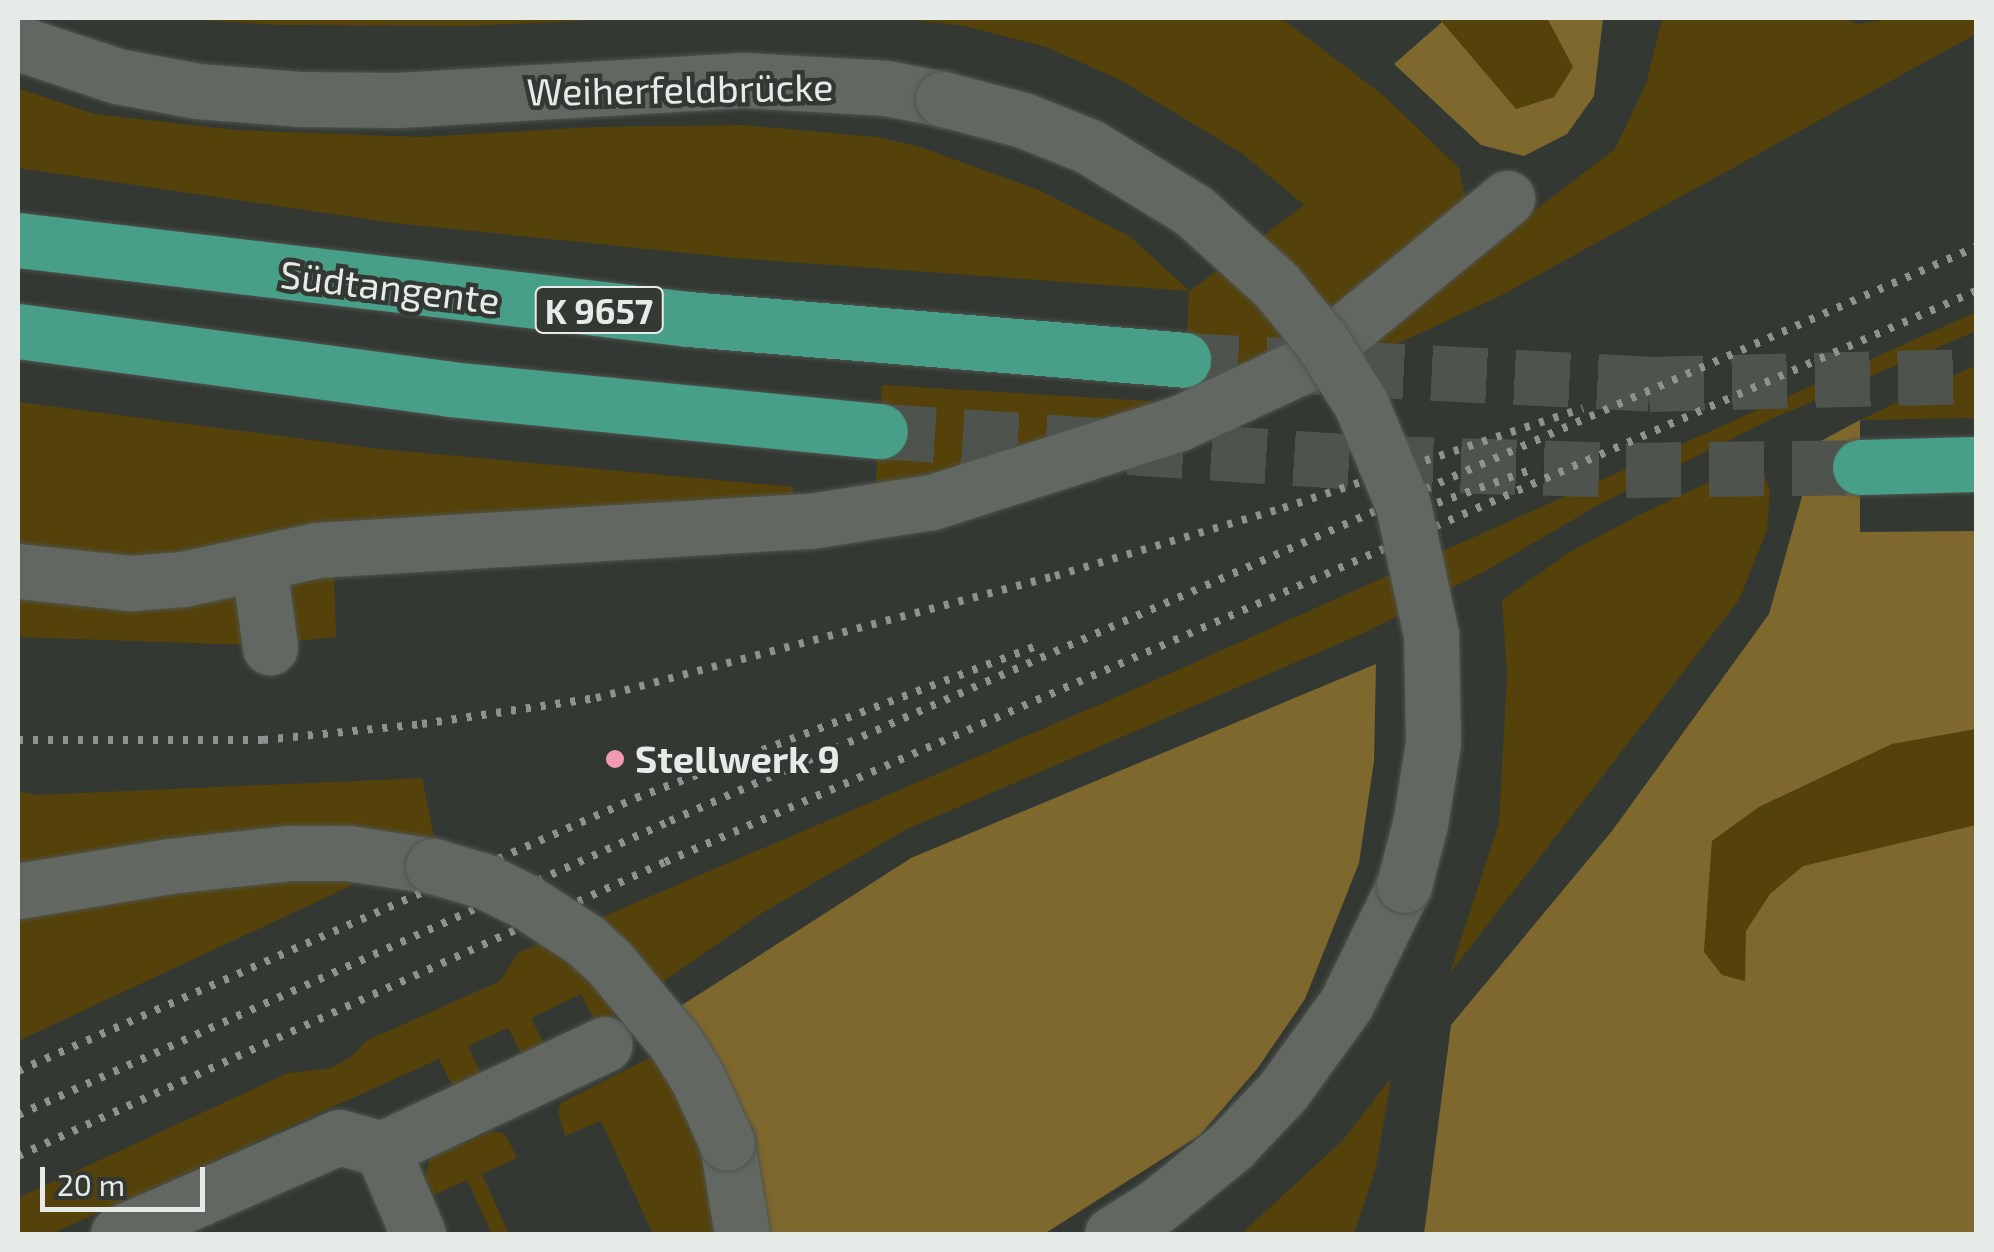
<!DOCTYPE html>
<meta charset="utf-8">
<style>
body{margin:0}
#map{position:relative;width:1994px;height:1252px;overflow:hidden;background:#333833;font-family:"Exo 2",sans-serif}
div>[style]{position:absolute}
.green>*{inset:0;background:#55420a}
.forest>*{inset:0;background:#7f682d}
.highway-tunnel>*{height:55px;margin-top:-27.5px;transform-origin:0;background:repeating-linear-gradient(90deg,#4e534e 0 55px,transparent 0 83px)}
.roads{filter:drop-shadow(0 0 2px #4f544f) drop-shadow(0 0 2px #4f544f)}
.minor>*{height:55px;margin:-27.5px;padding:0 27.5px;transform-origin:27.5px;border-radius:27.5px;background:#626762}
.highway>*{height:55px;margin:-27.5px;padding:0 27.5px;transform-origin:27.5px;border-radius:27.5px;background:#489f88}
.rail>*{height:8px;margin-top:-4px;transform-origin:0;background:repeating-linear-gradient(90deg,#8f938f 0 5px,transparent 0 15px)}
.bridges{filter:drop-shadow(0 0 2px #4f544f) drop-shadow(0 0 2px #4f544f)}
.minor-bridge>*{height:55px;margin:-27.5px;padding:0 27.5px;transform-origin:27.5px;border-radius:27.5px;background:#626762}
.dots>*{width:28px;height:28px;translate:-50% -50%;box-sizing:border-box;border:5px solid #333833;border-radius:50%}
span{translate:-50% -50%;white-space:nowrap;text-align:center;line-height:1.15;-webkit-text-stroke:9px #333833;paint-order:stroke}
.shield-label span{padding:2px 8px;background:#333833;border:2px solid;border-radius:8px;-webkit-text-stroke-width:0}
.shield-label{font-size:35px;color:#e7ebe7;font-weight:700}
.street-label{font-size:38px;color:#e7ebe7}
.poi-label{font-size:38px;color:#e7ebe7;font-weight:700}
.left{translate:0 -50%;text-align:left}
.frame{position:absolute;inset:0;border:20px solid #e7ebe7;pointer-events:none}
.scale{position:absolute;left:40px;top:1167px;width:165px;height:45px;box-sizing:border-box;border:5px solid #e7ebe7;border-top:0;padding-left:12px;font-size:30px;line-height:35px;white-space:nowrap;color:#e7ebe7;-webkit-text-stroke:8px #333833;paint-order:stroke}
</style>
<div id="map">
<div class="green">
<div style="clip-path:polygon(168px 18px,639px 18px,468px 26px,278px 25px)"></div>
<div style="clip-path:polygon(895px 18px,1281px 18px,1384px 96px,1459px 168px,1465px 198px,1441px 235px,1231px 388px,1185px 403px,1000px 463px,875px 495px,882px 385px,1184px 403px,1189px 291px,735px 258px,395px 223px,18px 168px,18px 88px,94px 114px,236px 130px,420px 137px,597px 127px,743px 125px,877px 137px,917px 146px,1039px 190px,1129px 236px,1190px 291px,1304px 205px,1243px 154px,1124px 82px,1049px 48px,965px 26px)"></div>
<div style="clip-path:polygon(1438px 18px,1547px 18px,1573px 67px,1554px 97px,1515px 109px)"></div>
<div style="clip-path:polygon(1662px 18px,1843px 18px,1858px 24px,1892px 18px,1976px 18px,1976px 34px,1500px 296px,1184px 443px,1432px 289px,1615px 149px,1646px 84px)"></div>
<div style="clip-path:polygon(1976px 312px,1976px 331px,1776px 417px,1598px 505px,1491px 568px,1364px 633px,907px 829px,762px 913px,598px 1027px,581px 994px,531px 1018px,550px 1055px,528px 1066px,508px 1028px,468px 1046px,487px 1087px,459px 1099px,439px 1059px,51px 1234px,18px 1234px,18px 1198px,288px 1073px,331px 1068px,351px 1057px,366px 1041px,500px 981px,518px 953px,1124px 694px)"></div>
<div style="clip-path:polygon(1976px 365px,1976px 418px,1860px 420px)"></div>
<div style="clip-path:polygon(18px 402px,381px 449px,794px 487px,790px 509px,211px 556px,18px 560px)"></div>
<div style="clip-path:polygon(1761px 467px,1770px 490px,1767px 530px,1739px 600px,1450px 973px,1499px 823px,1507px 675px,1502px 600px,1568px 553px,1637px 516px,1728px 473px)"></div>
<div style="clip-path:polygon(277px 570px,334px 576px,336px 637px,285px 642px)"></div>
<div style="clip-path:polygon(251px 579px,249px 645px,18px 637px,18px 587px)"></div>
<div style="clip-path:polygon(1976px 729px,1976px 825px,1803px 866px,1745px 981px,1722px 975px,1704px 952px,1712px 841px,1759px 807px,1892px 744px)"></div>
<div style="clip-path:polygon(422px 778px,436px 846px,18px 1041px,18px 791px,36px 795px)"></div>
<div style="clip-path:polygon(655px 1055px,703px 1140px,719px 1234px,653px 1234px,601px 1121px,565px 1136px,558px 1112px,561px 1103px)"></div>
<div style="clip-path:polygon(1391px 1078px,1376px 1167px,1354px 1234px,1241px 1234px,1343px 1140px)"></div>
<div style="clip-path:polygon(492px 1131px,505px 1134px,517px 1158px,482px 1174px,509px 1234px,492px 1234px,467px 1180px,434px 1195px,425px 1177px,430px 1158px)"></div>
</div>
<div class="forest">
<div style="clip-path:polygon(1547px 18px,1603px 18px,1594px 96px,1567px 134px,1524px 156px,1481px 145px,1394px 64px,1442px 22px,1516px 109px,1554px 97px,1573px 67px)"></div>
<div style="clip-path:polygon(1860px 420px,1860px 532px,1976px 531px,1976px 729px,1892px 744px,1759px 807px,1712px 841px,1704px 952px,1722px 975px,1745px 981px,1746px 931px,1770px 894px,1803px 866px,1976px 825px,1976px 1234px,1424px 1234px,1451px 1025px,1612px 831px,1769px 614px,1817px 443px)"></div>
<div style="clip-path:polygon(1376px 664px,1374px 761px,1359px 863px,1305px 999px,1257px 1069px,1200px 1135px,1044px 1234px,764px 1234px,679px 1007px,911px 858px)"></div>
</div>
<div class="highway-tunnel">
<div style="left:1183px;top:360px;width:467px;rotate:2.9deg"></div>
<div style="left:1649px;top:384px;width:327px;rotate:-1.4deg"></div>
<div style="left:880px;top:431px;width:499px;rotate:3.7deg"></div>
<div style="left:1378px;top:463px;width:248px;rotate:1.6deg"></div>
<div style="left:1626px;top:470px;width:234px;rotate:-0.7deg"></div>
</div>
<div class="roads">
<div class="minor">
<div style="left:18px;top:43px;width:104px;rotate:18.4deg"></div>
<div style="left:117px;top:76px;width:81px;rotate:10.6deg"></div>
<div style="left:197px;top:91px;width:103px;rotate:4.4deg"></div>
<div style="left:300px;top:99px;width:98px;rotate:0.6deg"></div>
<div style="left:398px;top:100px;width:347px;rotate:-3.3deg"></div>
<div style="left:744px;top:80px;width:142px;rotate:3.2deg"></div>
<div style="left:886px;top:88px;width:58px;rotate:10.9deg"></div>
<div style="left:259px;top:564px;width:84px;rotate:82.5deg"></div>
<div style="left:18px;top:571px;width:114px;rotate:6.1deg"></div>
<div style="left:131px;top:583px;width:52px;rotate:-4.4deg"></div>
<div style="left:183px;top:579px;width:137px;rotate:-12.2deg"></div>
<div style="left:317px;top:550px;width:494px;rotate:-3.4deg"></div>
<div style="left:810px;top:521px;width:123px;rotate:-8.9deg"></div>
<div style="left:932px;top:502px;width:257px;rotate:-17.7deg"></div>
<div style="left:1177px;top:424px;width:140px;rotate:-24.9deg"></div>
<div style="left:1304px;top:365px;width:263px;rotate:-39.4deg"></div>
<div style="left:18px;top:891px;width:153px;rotate:-9.4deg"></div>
<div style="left:169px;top:866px;width:120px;rotate:-6.2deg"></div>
<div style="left:288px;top:853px;width:60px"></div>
<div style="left:348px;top:853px;width:86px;rotate:8.7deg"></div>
<div style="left:727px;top:1143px;width:92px;rotate:80.6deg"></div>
<div style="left:382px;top:1149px;width:92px;rotate:67deg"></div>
<div style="left:118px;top:1234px;width:241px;rotate:-23.7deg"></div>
<div style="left:339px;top:1137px;width:45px;rotate:15.6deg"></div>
<div style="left:382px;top:1149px;width:246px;rotate:-25.2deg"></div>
<div style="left:1112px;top:1234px;width:53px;rotate:-31.9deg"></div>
<div style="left:1157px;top:1206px;width:94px;rotate:-38.9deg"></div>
<div style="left:1230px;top:1147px;width:77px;rotate:-46.6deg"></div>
<div style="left:1283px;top:1091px;width:107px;rotate:-54.1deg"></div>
<div style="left:1346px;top:1004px;width:132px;rotate:-64deg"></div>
</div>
<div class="highway">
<div style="left:18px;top:240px;width:675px;rotate:6.72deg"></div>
<div style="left:688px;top:319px;width:497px;rotate:4.7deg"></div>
<div style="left:18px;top:331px;width:436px;rotate:7.6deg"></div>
<div style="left:450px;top:389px;width:432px;rotate:5.6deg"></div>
<div style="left:1860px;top:467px;width:116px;rotate:-1.5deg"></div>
</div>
</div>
<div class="rail">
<div style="left:1395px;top:518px;width:150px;rotate:-19.5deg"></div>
<div style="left:18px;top:740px;width:245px"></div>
<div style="left:263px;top:740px;width:160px;rotate:-5.7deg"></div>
<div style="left:422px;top:724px;width:176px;rotate:-8.5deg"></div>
<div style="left:596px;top:698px;width:475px;rotate:-14.9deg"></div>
<div style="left:1055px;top:576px;width:238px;rotate:-16.6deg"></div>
<div style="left:1283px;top:508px;width:316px;rotate:-18.4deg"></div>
<div style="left:18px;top:1071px;width:676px;rotate:-23.83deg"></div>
<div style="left:636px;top:798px;width:429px;rotate:-20.8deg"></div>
<div style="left:18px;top:1115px;width:715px;rotate:-24.27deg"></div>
<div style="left:670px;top:821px;width:1427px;rotate:-23.73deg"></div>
<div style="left:18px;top:1156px;width:711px;rotate:-24.44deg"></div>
<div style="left:665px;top:862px;width:1430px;rotate:-23.54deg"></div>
</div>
<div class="bridges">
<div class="minor-bridge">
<div style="left:943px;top:99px;width:83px;rotate:14.7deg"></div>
<div style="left:1023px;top:120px;width:72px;rotate:21.9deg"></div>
<div style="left:1090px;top:147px;width:122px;rotate:31.6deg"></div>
<div style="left:1194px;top:211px;width:110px;rotate:42.1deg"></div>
<div style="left:1276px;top:285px;width:73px;rotate:51.1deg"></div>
<div style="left:1322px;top:342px;width:73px;rotate:57.8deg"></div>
<div style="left:1361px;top:404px;width:109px;rotate:67.4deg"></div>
<div style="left:1403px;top:505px;width:133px;rotate:77.8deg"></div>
<div style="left:1431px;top:635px;width:108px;rotate:88.9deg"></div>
<div style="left:1433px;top:743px;width:82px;rotate:99.1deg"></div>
<div style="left:1420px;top:824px;width:63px;rotate:104.7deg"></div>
<div style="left:433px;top:866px;width:53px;rotate:16.4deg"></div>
<div style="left:484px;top:881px;width:46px;rotate:26deg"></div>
<div style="left:525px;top:901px;width:72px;rotate:33deg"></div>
<div style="left:585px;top:940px;width:33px;rotate:43deg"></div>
<div style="left:609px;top:962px;width:104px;rotate:50.5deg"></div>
<div style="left:675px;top:1042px;width:44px;rotate:58.1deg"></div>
<div style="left:698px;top:1079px;width:70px;rotate:65.6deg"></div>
</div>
</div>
<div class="dots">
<div style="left:615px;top:759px;background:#f29ab0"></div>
</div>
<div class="shield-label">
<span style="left:599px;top:310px">K 9657</span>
</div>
<div class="street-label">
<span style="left:680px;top:89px;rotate:-1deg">Weiherfeldbrücke</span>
<span style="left:390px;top:287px;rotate:7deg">Südtangente</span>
</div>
<div class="poi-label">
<span class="left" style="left:635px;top:759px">Stellwerk 9</span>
</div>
<div class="frame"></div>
<div class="scale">20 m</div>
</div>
